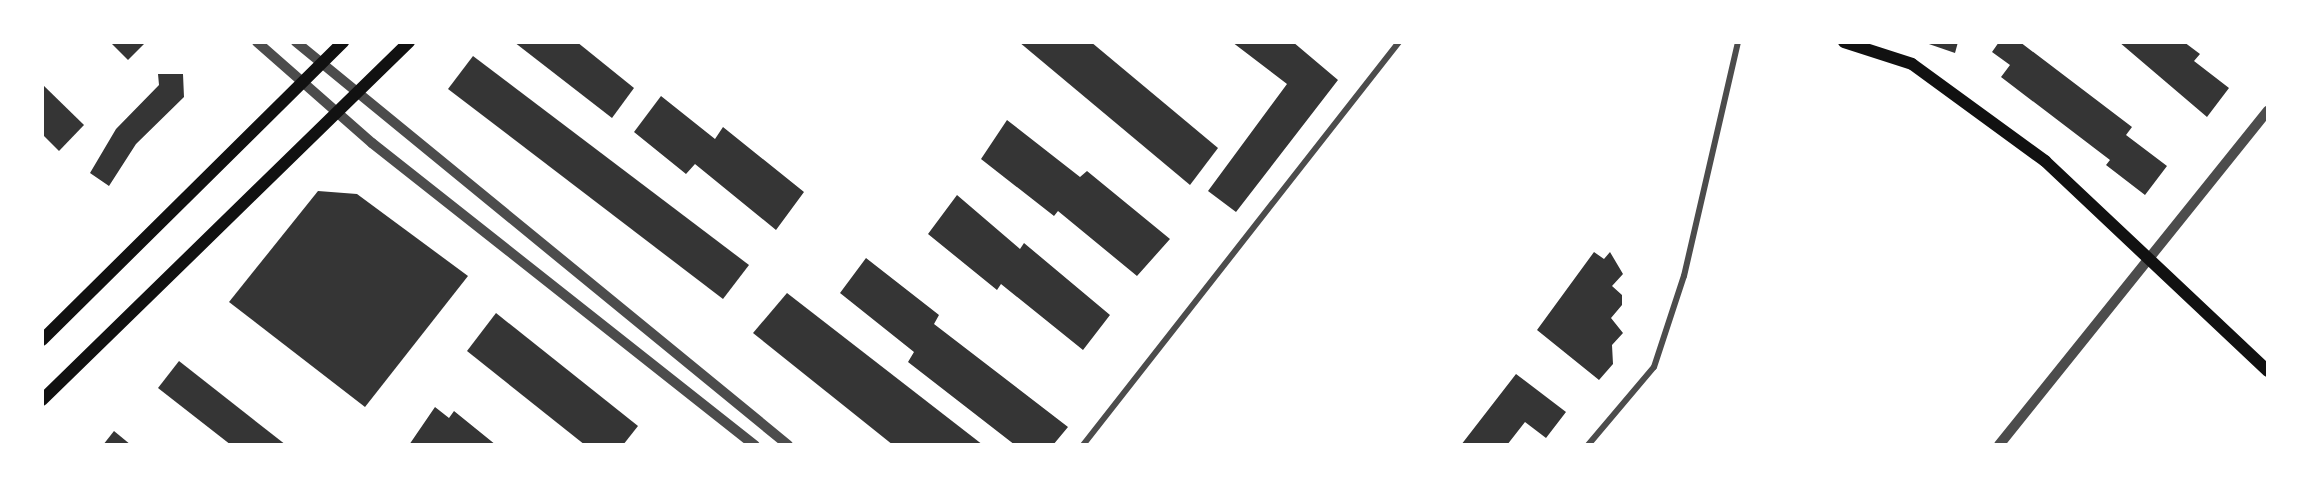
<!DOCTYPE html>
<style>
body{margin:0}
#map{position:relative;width:2310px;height:487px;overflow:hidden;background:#fff;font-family:"Noto Sans",sans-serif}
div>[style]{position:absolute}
.building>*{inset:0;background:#353535}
.minor>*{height:6px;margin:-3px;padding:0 3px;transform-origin:3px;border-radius:3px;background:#4c4c4c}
.tertiary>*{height:10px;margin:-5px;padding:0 5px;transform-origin:5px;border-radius:5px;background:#4c4c4c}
.secondary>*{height:12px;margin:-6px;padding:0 6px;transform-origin:6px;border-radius:6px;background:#111}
.primary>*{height:12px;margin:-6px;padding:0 6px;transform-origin:6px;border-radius:6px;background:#111}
span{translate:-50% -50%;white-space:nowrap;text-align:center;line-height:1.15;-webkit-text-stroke:5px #fff;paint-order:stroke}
.frame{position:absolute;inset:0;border:44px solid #fff;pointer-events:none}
</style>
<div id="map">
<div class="building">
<div style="clip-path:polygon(110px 42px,146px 42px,128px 60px)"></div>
<div style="clip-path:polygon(514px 42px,577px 42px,634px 88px,612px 118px)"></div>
<div style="clip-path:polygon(1019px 42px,1091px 42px,1218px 148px,1190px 185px)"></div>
<div style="clip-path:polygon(1232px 42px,1293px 42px,1338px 80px,1236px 212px,1208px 191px,1287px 84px)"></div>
<div style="clip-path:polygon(1923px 42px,1958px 42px,1955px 53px)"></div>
<div style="clip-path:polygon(1999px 42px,2020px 42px,2132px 127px,2126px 135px,2167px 166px,2145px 195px,2106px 165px,2110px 160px,2001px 77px,2010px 65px,1992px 52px)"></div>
<div style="clip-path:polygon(2119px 42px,2184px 42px,2200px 54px,2194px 61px,2229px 88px,2207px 117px)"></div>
<div style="clip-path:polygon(473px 56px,749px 265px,723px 299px,448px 89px)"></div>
<div style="clip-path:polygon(158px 74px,183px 74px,184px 97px,136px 144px,109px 186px,90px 173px,116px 129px,159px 85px)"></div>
<div style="clip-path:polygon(42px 84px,84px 125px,59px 151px,42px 134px)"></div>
<div style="clip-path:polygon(661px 96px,715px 139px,723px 127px,804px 192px,776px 230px,695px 164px,686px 174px,634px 132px)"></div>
<div style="clip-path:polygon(1007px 120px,1080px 177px,1087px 171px,1170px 239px,1137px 276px,1058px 211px,1054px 216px,981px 159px)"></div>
<div style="clip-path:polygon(318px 191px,357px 194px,468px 276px,365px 407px,229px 302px)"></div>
<div style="clip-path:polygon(957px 195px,1020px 249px,1024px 243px,1110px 315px,1083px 350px,1001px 284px,997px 290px,928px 234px)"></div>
<div style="clip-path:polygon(1594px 252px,1604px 259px,1610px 252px,1623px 274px,1612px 286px,1622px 295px,1622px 305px,1611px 318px,1623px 333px,1612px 345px,1613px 364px,1599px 380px,1537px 330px)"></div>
<div style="clip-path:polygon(866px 258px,939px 315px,934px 324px,1068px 427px,1053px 445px,1015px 445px,908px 362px,914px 352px,840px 293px)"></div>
<div style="clip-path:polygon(787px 293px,983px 445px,893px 445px,753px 333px)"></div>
<div style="clip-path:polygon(496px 313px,638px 426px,623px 445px,585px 445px,467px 351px)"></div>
<div style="clip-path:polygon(179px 361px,286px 445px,231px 445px,158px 388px)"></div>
<div style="clip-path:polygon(1516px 374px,1566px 412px,1546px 438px,1525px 422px,1507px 445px,1461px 445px)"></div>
<div style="clip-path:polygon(435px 407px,449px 418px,454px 411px,496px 445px,409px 445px)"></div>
<div style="clip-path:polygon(114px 431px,131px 445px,103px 445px)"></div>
</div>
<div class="minor">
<div style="left:1083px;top:445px;width:512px;rotate:-51.9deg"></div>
<div style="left:1588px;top:445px;width:102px;rotate:-49.8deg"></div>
<div style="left:1654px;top:367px;width:96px;rotate:-71.8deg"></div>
<div style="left:1684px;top:276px;width:240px;rotate:-77deg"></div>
</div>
<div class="tertiary">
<div style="left:257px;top:42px;width:153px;rotate:41.3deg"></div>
<div style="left:372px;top:143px;width:488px;rotate:38.3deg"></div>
<div style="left:296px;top:42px;width:636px;rotate:39.32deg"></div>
<div style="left:1999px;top:445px;width:429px;rotate:-51.2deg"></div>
</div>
<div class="secondary">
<div style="left:1844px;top:42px;width:71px;rotate:17.9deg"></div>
<div style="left:1912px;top:64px;width:165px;rotate:36.1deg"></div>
<div style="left:2045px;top:161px;width:306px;rotate:43.3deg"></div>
</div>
<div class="primary">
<div style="left:42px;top:340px;width:424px;rotate:-44.7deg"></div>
<div style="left:42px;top:400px;width:513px;rotate:-44.29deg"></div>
</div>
<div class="frame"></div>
</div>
